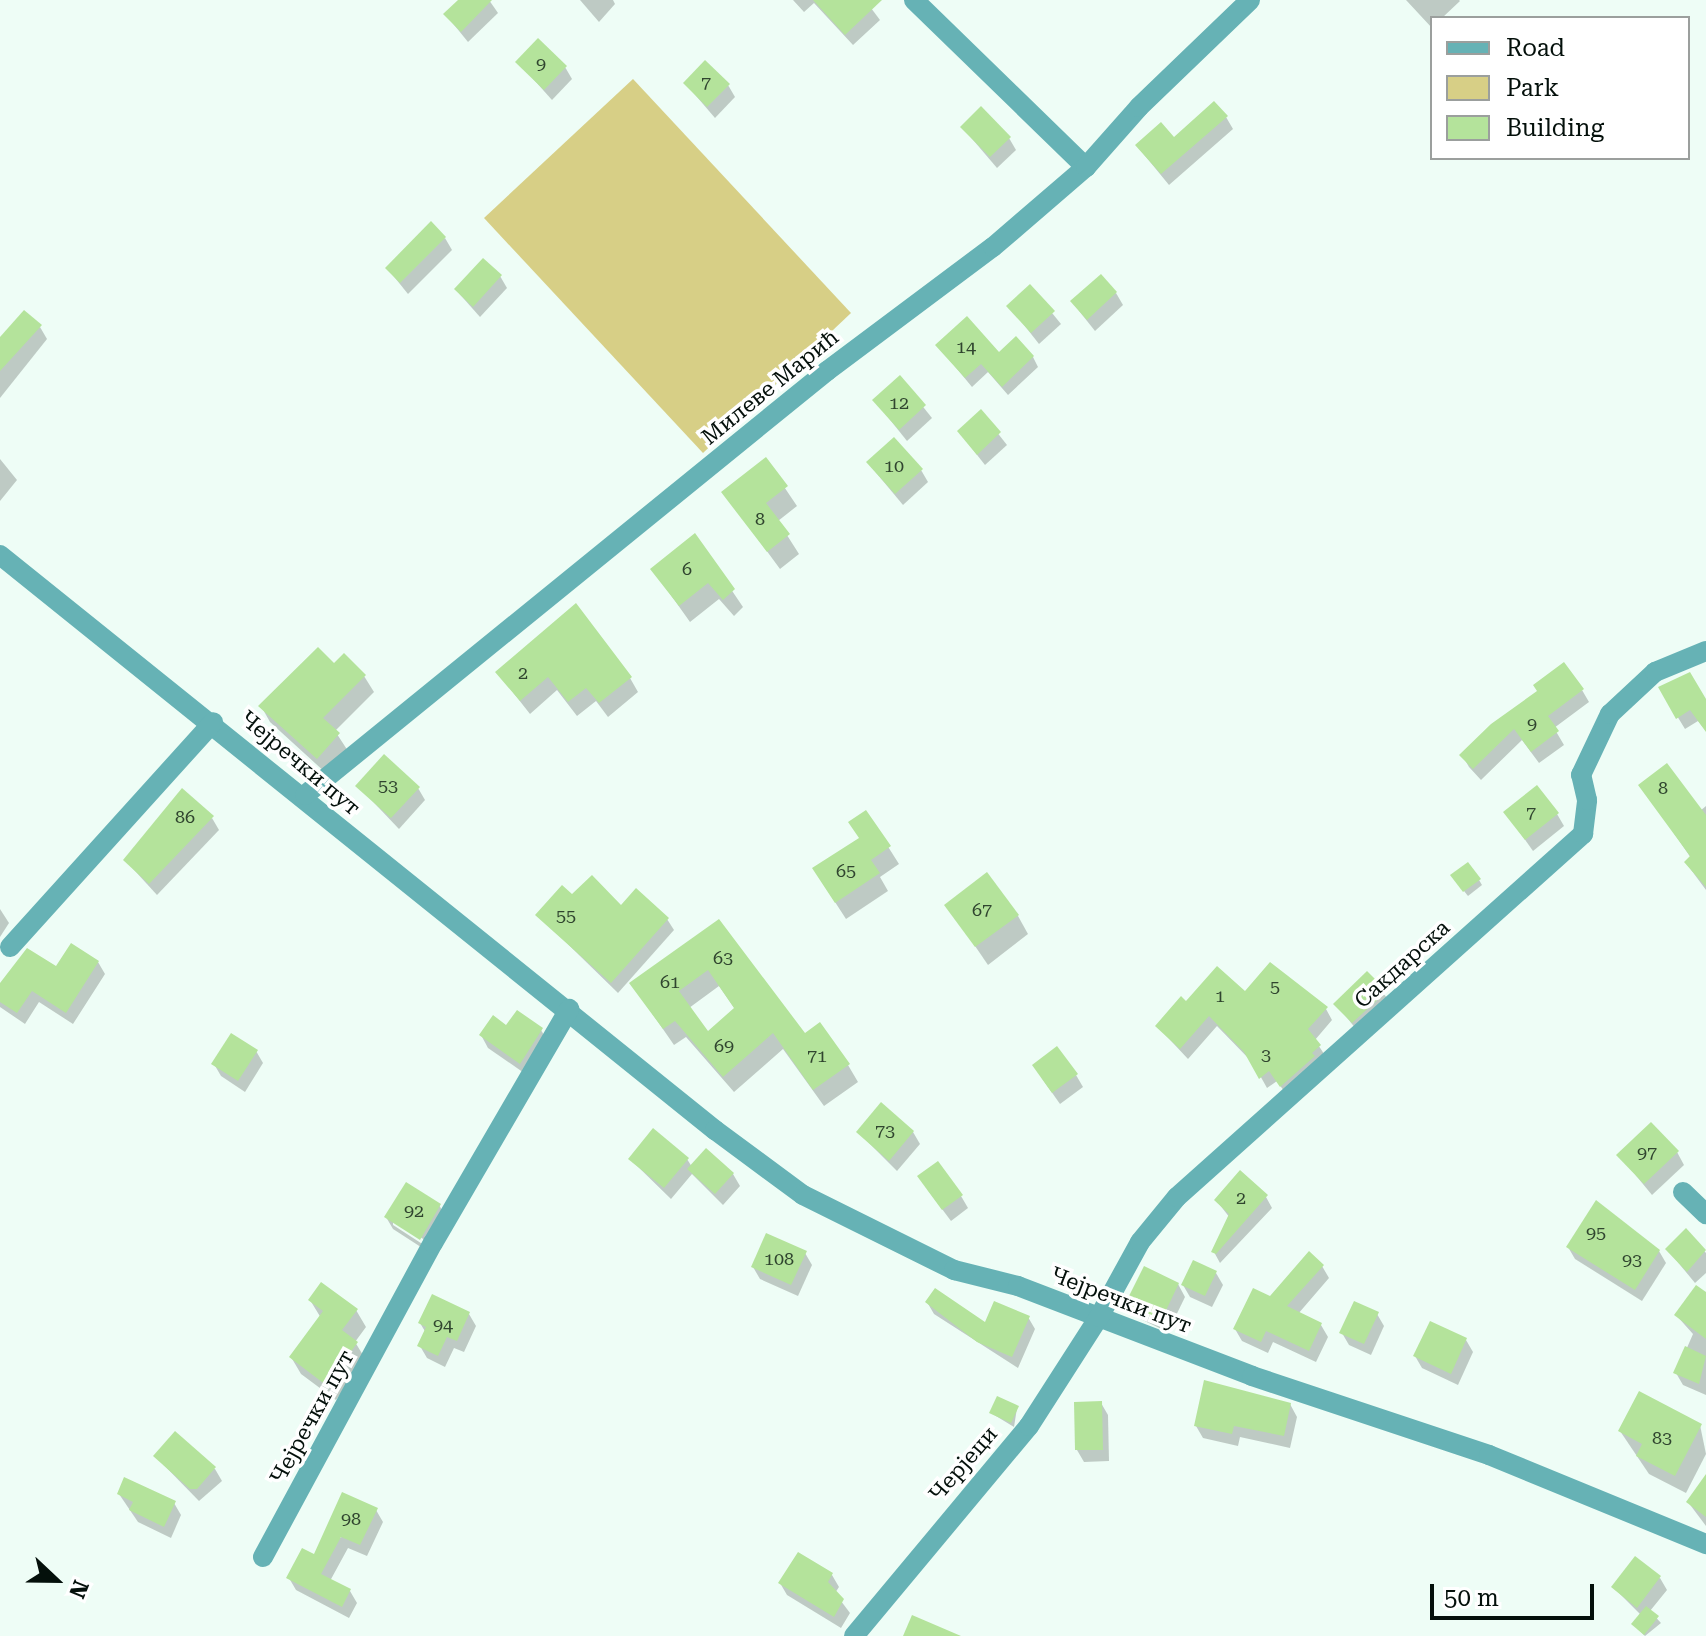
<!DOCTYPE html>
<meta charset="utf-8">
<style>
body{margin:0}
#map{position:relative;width:1706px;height:1636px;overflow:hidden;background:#eefdf6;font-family:"Roboto Serif",serif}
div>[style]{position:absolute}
.green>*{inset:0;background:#d7cf86}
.shadow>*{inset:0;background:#0003}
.building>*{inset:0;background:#b4e39b}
.minor>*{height:20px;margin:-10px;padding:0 10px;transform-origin:10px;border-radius:10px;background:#66b2b5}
span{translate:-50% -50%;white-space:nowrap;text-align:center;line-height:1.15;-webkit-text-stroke:7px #fff;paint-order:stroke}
.number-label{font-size:18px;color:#30452f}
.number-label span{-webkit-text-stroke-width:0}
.street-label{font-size:22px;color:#04100b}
.legend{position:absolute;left:1430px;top:16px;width:260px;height:144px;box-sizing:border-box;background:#fff;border:2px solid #9b9f9d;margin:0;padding:10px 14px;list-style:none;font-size:24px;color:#04100b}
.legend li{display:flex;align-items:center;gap:16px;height:40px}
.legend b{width:40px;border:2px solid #9b9f9d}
.north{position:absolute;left:16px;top:1540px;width:80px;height:80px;-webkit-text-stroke:6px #fff;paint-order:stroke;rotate:112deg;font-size:22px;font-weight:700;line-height:32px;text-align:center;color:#04100b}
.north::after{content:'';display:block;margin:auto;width:28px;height:36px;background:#04100b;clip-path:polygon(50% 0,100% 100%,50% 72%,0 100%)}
.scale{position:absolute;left:1430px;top:1584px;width:164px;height:36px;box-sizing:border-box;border:4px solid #04100b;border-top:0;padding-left:10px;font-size:24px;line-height:28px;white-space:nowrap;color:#04100b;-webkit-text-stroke:6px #fff;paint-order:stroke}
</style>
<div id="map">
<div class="green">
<div style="clip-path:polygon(633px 79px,851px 313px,703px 453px,484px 218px)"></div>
</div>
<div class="shadow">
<div style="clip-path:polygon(460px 0,489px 0,498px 13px,468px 42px,446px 15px)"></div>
<div style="clip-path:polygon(580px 0,613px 0,615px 4px,599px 22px)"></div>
<div style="clip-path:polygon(793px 0,865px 0,880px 20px,853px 45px,814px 3px,804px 12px)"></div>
<div style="clip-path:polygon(1406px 0,1459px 0,1460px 1px,1442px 18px,1432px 18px,1432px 28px)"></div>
<div style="clip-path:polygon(518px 62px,565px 67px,572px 79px,552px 100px)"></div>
<div style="clip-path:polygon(685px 83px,728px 85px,735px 97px,715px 118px)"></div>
<div style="clip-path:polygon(1226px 117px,1233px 129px,1169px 185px,1137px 146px,1174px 140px)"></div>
<div style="clip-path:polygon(962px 127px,1009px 138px,1016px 150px,997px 168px)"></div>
<div style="clip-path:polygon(445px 238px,452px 250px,408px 294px,387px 268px)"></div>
<div style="clip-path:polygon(500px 276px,507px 288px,480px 317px,456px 290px)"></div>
<div style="clip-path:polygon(1030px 286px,1061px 324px,1039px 344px,1009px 306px)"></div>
<div style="clip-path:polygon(1116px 293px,1123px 305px,1095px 331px,1072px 302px)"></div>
<div style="clip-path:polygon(40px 327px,47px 339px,0 398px,0 340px)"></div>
<div style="clip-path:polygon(938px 346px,1033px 357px,1038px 367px,1008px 395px,988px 372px,972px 387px)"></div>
<div style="clip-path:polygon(900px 378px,932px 418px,907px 441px,875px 401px)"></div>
<div style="clip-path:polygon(981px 412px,1007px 445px,985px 465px,959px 432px)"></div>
<div style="clip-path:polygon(0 459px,17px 480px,0 501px)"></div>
<div style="clip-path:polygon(766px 460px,797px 506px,778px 521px,799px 554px,780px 569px,724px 493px)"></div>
<div style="clip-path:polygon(868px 463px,921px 470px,928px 482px,903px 505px)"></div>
<div style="clip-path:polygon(695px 536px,743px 607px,734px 616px,719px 599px,690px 622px,653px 570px)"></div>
<div style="clip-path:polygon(334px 666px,364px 676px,374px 692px,335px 731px,348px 751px,327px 774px,270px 722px,261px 706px)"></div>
<div style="clip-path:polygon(497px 672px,630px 678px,638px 692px,608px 717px,596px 701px,577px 716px,557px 690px,530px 714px)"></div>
<div style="clip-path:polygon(1660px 688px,1706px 703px,1706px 731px,1698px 721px,1685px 729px)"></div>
<div style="clip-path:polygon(1582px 690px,1589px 702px,1554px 728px,1564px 745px,1539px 763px,1522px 740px,1481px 780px,1469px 767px,1462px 755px)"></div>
<div style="clip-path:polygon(1641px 785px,1700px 811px,1706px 806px,1706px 890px,1686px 863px,1691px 858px)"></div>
<div style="clip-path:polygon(358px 786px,418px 788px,425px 800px,399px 829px)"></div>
<div style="clip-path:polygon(866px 812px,899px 864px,880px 877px,888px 891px,846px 919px,824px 885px,860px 839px)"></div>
<div style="clip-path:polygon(1506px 813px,1557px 814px,1564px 826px,1533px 851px)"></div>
<div style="clip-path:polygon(212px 818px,219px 830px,157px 895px,125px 860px)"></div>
<div style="clip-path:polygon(1479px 880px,1482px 885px,1468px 896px,1456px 881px)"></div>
<div style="clip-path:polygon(572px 897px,667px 919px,674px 930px,618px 993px,538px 915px)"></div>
<div style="clip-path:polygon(947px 905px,1018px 916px,1028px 934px,988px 965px)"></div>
<div style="clip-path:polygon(0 909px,9px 923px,0 937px)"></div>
<div style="clip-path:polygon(evenodd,719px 922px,804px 1035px,848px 1065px,858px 1082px,824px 1106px,783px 1049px,734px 1092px,686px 1037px,674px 1045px,631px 983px,719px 922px,719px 986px,735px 1009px,707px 1034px,689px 1008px,719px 986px)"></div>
<div style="clip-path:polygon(98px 962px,105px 974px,73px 1024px,39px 1002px,25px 1024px,0 1007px,0 988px,57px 969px)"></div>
<div style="clip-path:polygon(1367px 974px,1393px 1005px,1360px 1034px,1336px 1004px)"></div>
<div style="clip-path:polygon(1245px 993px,1326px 1009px,1332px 1020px,1315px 1040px,1326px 1057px,1288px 1097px,1277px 1081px,1267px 1088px,1253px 1063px,1217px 1026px,1188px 1059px,1157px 1026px,1186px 1004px)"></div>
<div style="clip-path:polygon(507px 1027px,541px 1030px,548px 1042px,527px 1075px,488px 1048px,481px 1035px)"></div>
<div style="clip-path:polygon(256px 1051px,263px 1063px,245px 1092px,221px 1076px,214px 1064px)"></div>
<div style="clip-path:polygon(1076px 1075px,1083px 1087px,1060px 1104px,1041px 1077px)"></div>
<div style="clip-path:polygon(858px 1132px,913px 1132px,920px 1144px,897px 1171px)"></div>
<div style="clip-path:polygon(1677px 1152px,1684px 1165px,1652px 1195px,1619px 1155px)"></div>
<div style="clip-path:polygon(630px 1159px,687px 1159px,692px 1167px,733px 1174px,740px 1186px,723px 1205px,692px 1174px,671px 1199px)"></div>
<div style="clip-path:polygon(927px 1189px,961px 1196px,968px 1208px,951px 1221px)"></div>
<div style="clip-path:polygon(1266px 1197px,1272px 1208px,1220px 1263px,1214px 1252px,1230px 1218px,1216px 1200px)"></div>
<div style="clip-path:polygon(evenodd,439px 1205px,446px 1217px,427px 1251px,393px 1229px,386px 1217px,439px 1205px,393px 1221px,430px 1243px,427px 1247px,393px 1225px,393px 1221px)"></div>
<div style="clip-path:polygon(1686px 1231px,1706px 1253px,1706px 1273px,1695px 1283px,1667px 1249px)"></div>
<div style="clip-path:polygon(1568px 1247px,1659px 1251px,1666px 1263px,1642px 1301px,1575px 1259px)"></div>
<div style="clip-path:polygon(805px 1253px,812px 1265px,798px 1296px,760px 1279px,753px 1267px)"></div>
<div style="clip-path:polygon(1322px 1266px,1329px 1278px,1298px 1314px,1321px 1325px,1328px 1337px,1316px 1362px,1273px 1342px,1268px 1353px,1242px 1341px,1235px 1329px)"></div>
<div style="clip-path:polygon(1216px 1273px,1223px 1285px,1212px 1307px,1190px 1297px,1183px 1285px)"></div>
<div style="clip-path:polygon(1178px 1284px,1185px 1297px,1168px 1332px,1134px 1316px,1127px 1304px)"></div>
<div style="clip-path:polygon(1706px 1295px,1706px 1395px,1683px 1385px,1676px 1373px,1693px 1334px,1676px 1315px)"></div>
<div style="clip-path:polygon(310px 1300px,356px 1310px,366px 1327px,355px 1342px,366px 1360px,336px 1400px,301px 1374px,291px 1357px,321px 1318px)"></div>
<div style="clip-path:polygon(927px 1302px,986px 1325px,1028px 1317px,1035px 1329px,1018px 1368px,934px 1314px)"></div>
<div style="clip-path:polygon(469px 1314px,476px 1326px,464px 1352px,454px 1348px,445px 1367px,427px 1358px,420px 1346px,426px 1333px,420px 1323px)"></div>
<div style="clip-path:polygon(1377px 1314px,1384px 1326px,1371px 1355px,1349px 1345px,1342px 1333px)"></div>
<div style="clip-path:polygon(1466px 1340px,1473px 1352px,1458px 1385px,1422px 1368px,1415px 1356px)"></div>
<div style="clip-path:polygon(1101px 1403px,1108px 1415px,1109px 1461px,1084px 1462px,1077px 1450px)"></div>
<div style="clip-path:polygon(1290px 1404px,1297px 1417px,1290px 1448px,1240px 1437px,1238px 1446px,1203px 1438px,1196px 1426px)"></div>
<div style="clip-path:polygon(1017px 1408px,1014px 1427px,991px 1413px)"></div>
<div style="clip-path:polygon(1700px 1425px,1706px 1454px,1686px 1493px,1649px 1474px,1620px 1431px)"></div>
<div style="clip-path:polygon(155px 1456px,215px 1469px,222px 1481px,199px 1501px)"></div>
<div style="clip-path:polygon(1706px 1477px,1706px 1526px,1688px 1502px)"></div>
<div style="clip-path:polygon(119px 1494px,174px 1503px,181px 1515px,171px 1538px,138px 1522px)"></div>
<div style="clip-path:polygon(376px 1510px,383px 1522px,367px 1556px,348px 1548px,330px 1581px,350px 1591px,357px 1603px,349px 1618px,296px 1590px,289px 1578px)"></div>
<div style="clip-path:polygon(832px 1575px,839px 1587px,835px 1593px,850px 1613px,841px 1628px,787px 1595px,780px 1583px)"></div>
<div style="clip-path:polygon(1660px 1578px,1667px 1590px,1650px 1611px,1661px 1623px,1645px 1636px,1633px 1624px,1641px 1615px,1613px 1587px)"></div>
</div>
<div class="building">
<div style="clip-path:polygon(458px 0,492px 0,461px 32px,443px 14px)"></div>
<div style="clip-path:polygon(813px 0,882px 0,845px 35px)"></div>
<div style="clip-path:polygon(538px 38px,567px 66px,544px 90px,515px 62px)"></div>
<div style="clip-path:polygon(705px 60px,730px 84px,707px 107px,683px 83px)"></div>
<div style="clip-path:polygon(1214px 101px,1228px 116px,1161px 174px,1135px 145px,1161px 122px,1174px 137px)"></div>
<div style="clip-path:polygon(981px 106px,1011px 137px,990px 157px,960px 127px)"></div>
<div style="clip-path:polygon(431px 221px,446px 237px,400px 283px,385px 268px)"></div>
<div style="clip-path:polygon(483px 258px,502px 275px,473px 307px,454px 289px)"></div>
<div style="clip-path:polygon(1101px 274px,1117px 292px,1087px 320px,1070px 301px)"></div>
<div style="clip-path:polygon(1030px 284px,1055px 311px,1031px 333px,1006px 306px)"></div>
<div style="clip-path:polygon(24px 310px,42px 325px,0 371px,0 337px)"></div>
<div style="clip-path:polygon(967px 316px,999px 352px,1016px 336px,1034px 356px,1002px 387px,981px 364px,965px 378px,935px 345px)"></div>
<div style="clip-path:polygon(900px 375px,926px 405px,899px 430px,872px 400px)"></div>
<div style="clip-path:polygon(981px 409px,1001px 432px,977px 455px,957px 431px)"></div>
<div style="clip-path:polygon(894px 437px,923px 469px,895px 494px,866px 462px)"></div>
<div style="clip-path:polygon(766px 457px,788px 486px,766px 503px,790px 534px,767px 552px,721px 492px)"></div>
<div style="clip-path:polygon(695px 533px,735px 589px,723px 600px,708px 583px,679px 606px,650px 569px)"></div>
<div style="clip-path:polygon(576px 603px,632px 677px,599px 703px,586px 688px,568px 702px,548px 677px,520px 701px,495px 672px)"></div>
<div style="clip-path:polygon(318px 647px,334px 663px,344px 653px,366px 675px,323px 718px,340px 733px,317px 759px,258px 706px)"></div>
<div style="clip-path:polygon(1564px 662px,1584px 689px,1548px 716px,1559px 731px,1531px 752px,1514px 729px,1473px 769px,1459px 755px,1491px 724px,1537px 691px,1533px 685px)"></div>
<div style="clip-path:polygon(1690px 672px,1706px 699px,1706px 732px,1690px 710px,1676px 719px,1658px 687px)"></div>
<div style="clip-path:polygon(384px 754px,420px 787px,391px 818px,355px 786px)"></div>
<div style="clip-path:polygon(1667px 763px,1706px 815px,1706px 887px,1684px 862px,1690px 856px,1638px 785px)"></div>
<div style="clip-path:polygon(1537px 785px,1559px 813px,1525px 840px,1503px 812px)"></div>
<div style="clip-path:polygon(182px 788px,214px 816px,149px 884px,123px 860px)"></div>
<div style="clip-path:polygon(866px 810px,891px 846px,871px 860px,880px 873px,835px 903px,812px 868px,859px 838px,848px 822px)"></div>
<div style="clip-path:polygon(1468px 862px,1481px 879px,1463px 892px,1450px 875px)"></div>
<div style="clip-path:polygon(987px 872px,1019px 915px,975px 947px,944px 905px)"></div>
<div style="clip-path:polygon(592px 875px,621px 905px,636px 888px,669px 918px,611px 983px,535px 915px,562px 885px,572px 894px)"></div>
<div style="clip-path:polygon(evenodd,719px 919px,805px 1033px,820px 1022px,850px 1064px,813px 1090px,773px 1033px,723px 1077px,675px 1021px,663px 1029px,629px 983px,719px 919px,708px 970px,734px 1008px,708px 1031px,679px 991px,708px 970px)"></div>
<div style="clip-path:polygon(71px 943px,99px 961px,66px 1013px,32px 991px,17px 1013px,0 1002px,0 983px,27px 948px,56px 966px)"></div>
<div style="clip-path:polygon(1270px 962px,1328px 1007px,1308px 1029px,1321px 1045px,1312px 1053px,1315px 1056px,1280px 1087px,1269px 1071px,1259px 1079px,1244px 1052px,1209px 1016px,1180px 1049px,1155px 1026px,1181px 996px,1186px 1001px,1217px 966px,1245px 991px)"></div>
<div style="clip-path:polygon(1367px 971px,1387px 991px,1352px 1023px,1333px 1004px)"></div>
<div style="clip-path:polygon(517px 1010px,543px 1028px,520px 1064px,479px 1035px,493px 1015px,506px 1025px)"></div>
<div style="clip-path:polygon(231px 1033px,258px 1050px,238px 1081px,211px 1064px)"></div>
<div style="clip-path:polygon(1057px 1046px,1078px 1074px,1052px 1093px,1032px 1065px)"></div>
<div style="clip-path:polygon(881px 1102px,914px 1131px,889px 1161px,856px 1132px)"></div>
<div style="clip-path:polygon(1651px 1122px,1679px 1151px,1644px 1184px,1616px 1155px)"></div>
<div style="clip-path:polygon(653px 1128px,689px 1158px,664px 1188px,628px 1159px)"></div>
<div style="clip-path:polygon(706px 1148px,734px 1173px,715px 1194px,687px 1169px)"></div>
<div style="clip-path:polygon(938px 1161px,963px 1195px,942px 1210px,917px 1176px)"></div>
<div style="clip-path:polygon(1240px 1170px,1268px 1195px,1216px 1254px,1211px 1252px,1229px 1214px,1214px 1200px)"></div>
<div style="clip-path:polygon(406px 1182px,441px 1204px,420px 1240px,384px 1217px)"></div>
<div style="clip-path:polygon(1596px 1200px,1660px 1250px,1635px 1290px,1566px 1247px)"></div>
<div style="clip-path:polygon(1686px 1228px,1706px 1250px,1687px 1272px,1665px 1249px)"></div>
<div style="clip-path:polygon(766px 1233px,807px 1251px,791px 1285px,751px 1267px)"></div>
<div style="clip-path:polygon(1309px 1251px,1324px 1265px,1287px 1306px,1322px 1323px,1309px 1351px,1266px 1331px,1261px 1342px,1233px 1329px,1253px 1288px,1270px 1296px)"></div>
<div style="clip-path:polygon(1193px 1260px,1217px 1271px,1205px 1296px,1181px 1285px)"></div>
<div style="clip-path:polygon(1144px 1266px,1179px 1283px,1161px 1321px,1125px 1304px)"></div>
<div style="clip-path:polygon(321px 1282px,358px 1309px,342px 1330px,358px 1342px,326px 1385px,289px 1357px,323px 1311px,308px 1300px)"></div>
<div style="clip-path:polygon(1696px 1285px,1706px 1292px,1706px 1339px,1674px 1315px)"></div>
<div style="clip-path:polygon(935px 1288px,985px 1322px,994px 1301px,1030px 1316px,1012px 1357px,977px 1342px,925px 1302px)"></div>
<div style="clip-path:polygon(432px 1294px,470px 1312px,457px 1341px,447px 1337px,438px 1356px,417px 1346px,426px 1327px,418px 1323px)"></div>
<div style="clip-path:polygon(1354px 1301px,1379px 1312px,1364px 1344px,1339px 1333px)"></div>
<div style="clip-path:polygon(1430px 1321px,1467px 1338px,1451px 1374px,1413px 1356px)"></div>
<div style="clip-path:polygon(1685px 1346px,1706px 1356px,1699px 1384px,1673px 1373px)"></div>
<div style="clip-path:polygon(1204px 1380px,1291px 1403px,1284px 1436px,1234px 1426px,1232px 1434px,1194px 1426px)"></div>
<div style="clip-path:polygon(1639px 1391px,1702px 1424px,1675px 1476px,1636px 1456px,1642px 1444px,1618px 1431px)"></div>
<div style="clip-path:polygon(997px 1396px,1019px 1406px,1011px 1423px,989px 1413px)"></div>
<div style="clip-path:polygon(1102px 1401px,1103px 1450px,1075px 1450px,1074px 1402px)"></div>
<div style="clip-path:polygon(175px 1431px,216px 1467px,197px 1489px,190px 1489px,153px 1456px)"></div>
<div style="clip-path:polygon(1706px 1474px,1706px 1517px,1686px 1502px)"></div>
<div style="clip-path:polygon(124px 1477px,176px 1501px,164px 1527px,129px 1510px,133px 1502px,117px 1494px)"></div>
<div style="clip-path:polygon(342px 1492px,378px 1508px,360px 1545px,341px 1537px,321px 1574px,351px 1589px,342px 1607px,286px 1578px,302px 1548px,314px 1554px)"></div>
<div style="clip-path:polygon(798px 1552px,833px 1573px,828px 1582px,844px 1599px,834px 1617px,778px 1583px)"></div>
<div style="clip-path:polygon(1635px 1556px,1661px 1576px,1637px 1608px,1611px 1587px)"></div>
<div style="clip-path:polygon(1646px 1606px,1659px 1616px,1644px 1635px,1631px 1624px)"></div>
<div style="clip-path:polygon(912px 1615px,961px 1636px,903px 1636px)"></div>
</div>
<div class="minor">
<div style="left:914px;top:0;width:240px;rotate:44.2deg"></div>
<div style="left:0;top:555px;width:918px;rotate:38.81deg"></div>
<div style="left:715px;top:1130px;width:109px;rotate:36.5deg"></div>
<div style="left:803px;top:1195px;width:169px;rotate:26.4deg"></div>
<div style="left:954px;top:1270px;width:66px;rotate:14deg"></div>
<div style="left:1018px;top:1286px;width:251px;rotate:21deg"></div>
<div style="left:1252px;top:1376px;width:250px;rotate:18.4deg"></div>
<div style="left:1489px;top:1455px;width:235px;rotate:22.3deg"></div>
<div style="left:305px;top:795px;width:673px;rotate:-39.09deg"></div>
<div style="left:827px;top:371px;width:207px;rotate:-36.8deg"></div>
<div style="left:993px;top:247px;width:123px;rotate:-40.7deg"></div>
<div style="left:1086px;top:167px;width:80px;rotate:-48.5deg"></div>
<div style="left:1139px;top:107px;width:154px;rotate:-43.9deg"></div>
<div style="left:10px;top:947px;width:303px;rotate:-47.9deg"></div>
<div style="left:1683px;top:1192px;width:32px;rotate:44deg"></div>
<div style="left:263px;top:1557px;width:357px;rotate:-61.6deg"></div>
<div style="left:433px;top:1243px;width:271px;rotate:-59.8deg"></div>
<div style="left:854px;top:1636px;width:273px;rotate:-50.2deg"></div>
<div style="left:1029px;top:1426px;width:130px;rotate:-57.3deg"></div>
<div style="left:1099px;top:1317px;width:85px;rotate:-61.3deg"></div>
<div style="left:1140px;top:1242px;width:58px;rotate:-50.6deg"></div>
<div style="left:1177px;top:1197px;width:545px;rotate:-41.8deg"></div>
<div style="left:1583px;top:834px;width:34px;rotate:-83deg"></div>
<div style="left:1587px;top:800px;width:26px;rotate:-103deg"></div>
<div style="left:1581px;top:775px;width:68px;rotate:-64.6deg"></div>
<div style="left:1610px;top:714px;width:62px;rotate:-43deg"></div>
<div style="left:1655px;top:672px;width:55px;rotate:-22.4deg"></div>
</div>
<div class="number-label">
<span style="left:541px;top:64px">9</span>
<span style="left:706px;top:83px">7</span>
<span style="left:966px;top:347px">14</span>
<span style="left:899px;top:403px">12</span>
<span style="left:894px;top:466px">10</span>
<span style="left:760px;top:519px">8</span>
<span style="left:687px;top:569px">6</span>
<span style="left:523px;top:673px">2</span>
<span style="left:1532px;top:724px">9</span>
<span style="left:388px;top:786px">53</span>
<span style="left:1663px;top:788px">8</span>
<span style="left:1531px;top:813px">7</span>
<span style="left:185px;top:817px">86</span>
<span style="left:846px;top:871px">65</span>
<span style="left:982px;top:910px">67</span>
<span style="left:566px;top:916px">55</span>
<span style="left:723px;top:958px">63</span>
<span style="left:670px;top:982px">61</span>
<span style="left:1275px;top:987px">5</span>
<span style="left:1220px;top:996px">1</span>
<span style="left:724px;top:1046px">69</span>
<span style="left:1266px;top:1055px">3</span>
<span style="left:817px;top:1056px">71</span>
<span style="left:885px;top:1131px">73</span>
<span style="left:1647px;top:1153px">97</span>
<span style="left:1241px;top:1198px">2</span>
<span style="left:414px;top:1211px">92</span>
<span style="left:1596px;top:1233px">95</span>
<span style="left:779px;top:1259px">108</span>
<span style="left:1632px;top:1260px">93</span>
<span style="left:443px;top:1325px">94</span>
<span style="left:1662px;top:1438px">83</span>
<span style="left:351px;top:1519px">98</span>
</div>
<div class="street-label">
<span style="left:770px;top:387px;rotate:-39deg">Милеве Мaрић</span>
<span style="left:300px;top:763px;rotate:40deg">Чејречки пут</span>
<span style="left:1402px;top:964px;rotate:-42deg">Сакдарска</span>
<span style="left:1121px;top:1300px;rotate:21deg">Чејречки пут</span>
<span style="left:312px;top:1417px;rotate:-61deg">Чејречки пут</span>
<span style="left:963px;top:1464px;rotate:-49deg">Черјеци</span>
</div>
<ul class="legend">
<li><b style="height:10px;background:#66b2b5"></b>Road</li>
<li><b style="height:22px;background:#d7cf86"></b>Park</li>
<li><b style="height:22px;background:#b4e39b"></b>Building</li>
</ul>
<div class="north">N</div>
<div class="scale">50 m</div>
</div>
